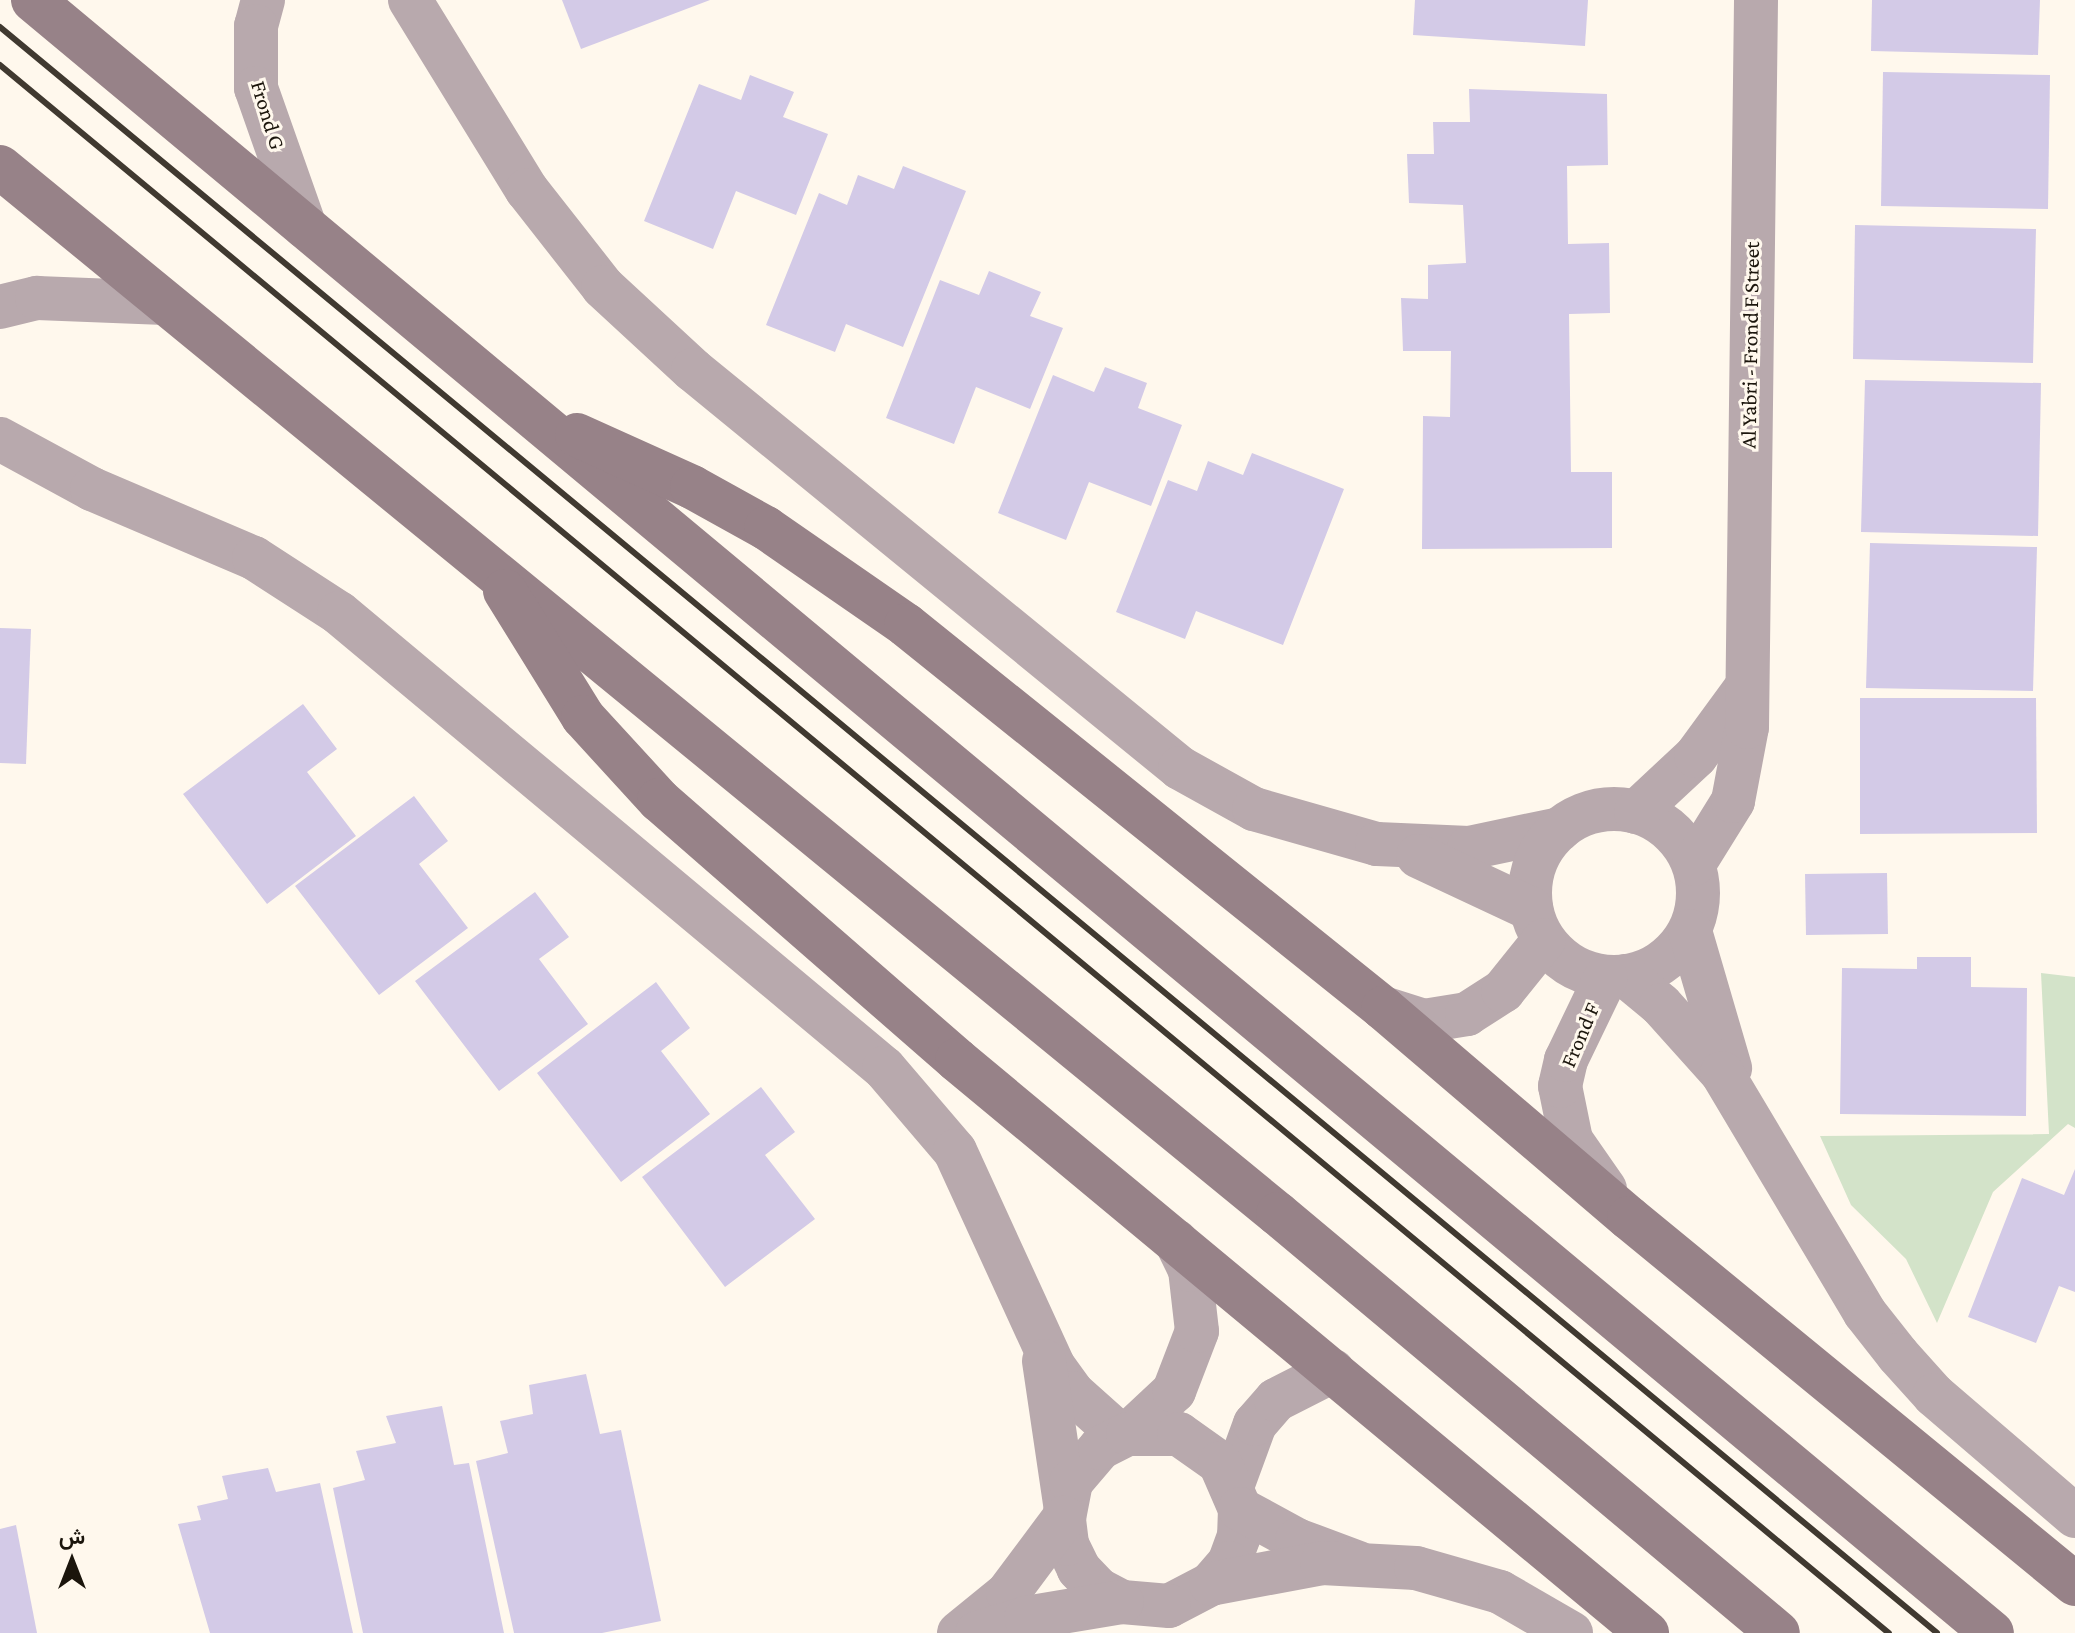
<!DOCTYPE html>
<meta charset="utf-8">
<style>
body{margin:0}
#map{position:relative;width:2075px;height:1633px;overflow:hidden;background:#fff8ed;font-family:"Crimson Pro",Vazirmatn,serif}
div>[style]{position:absolute}
.green>*{inset:0;background:#d3e3c9}
.building>*{inset:0;background:#d3cae7}
.street>*{height:44px;margin:-22px;padding:0 22px;transform-origin:22px;border-radius:22px;background:#b8a9ad}
.street>.ring{margin:-22px;padding:0;box-sizing:content-box;background:none;border:44px solid #b8a9ad;border-radius:50%}
.secondary>*{height:44px;margin:-22px;padding:0 22px;transform-origin:22px;border-radius:22px;background:#978288}
.rail>*{height:6px;margin:-3px;padding:0 3px;transform-origin:3px;border-radius:3px;background:#403930}
span{translate:-50% -50%;white-space:nowrap;text-align:center;line-height:1.15;-webkit-text-stroke:6px #fff8ed;paint-order:stroke}
.street-label{font-size:22px;color:#1b150c}
.north{position:absolute;left:32px;top:1521px;width:80px;height:80px;-webkit-text-stroke:6px #fff8ed;paint-order:stroke;rotate:0deg;font-size:22px;font-weight:700;line-height:32px;text-align:center;color:#1b150c}
.north::after{content:'';display:block;margin:auto;width:28px;height:36px;background:#1b150c;clip-path:polygon(50% 0,100% 100%,50% 72%,0 100%)}
</style>
<div id="map">
<div class="green">
<div style="clip-path:polygon(2041px 973px,2075px 977px,2075px 1128px,2068px 1124px,1993px 1192px,1937px 1323px,1906px 1259px,1851px 1205px,1820px 1136px,2049px 1134px)"></div>
</div>
<div class="building">
<div style="clip-path:polygon(562px 0,710px 0,581px 49px)"></div>
<div style="clip-path:polygon(1415px 0,1588px 0,1585px 46px,1413px 35px)"></div>
<div style="clip-path:polygon(1872px 0,2040px 0,2038px 55px,1871px 51px)"></div>
<div style="clip-path:polygon(1883px 72px,2050px 75px,2048px 209px,1881px 206px)"></div>
<div style="clip-path:polygon(750px 75px,794px 92px,783px 117px,828px 134px,796px 215px,736px 191px,713px 249px,644px 221px,699px 84px,741px 100px)"></div>
<div style="clip-path:polygon(1469px 89px,1607px 94px,1608px 165px,1567px 166px,1568px 244px,1609px 243px,1610px 313px,1569px 314px,1571px 472px,1612px 472px,1612px 548px,1422px 549px,1423px 416px,1450px 417px,1451px 351px,1403px 351px,1401px 298px,1428px 299px,1428px 265px,1466px 263px,1463px 205px,1409px 203px,1407px 154px,1434px 154px,1433px 122px,1470px 122px)"></div>
<div style="clip-path:polygon(903px 166px,966px 191px,903px 347px,846px 324px,835px 352px,766px 325px,819px 193px,847px 205px,858px 175px,894px 189px)"></div>
<div style="clip-path:polygon(1855px 225px,2036px 229px,2033px 363px,1853px 359px)"></div>
<div style="clip-path:polygon(989px 271px,1041px 292px,1030px 316px,1063px 328px,1030px 409px,976px 387px,954px 444px,886px 418px,940px 280px,979px 295px)"></div>
<div style="clip-path:polygon(1105px 367px,1147px 383px,1138px 408px,1182px 425px,1151px 506px,1089px 482px,1066px 540px,998px 513px,1053px 375px,1094px 392px)"></div>
<div style="clip-path:polygon(1865px 380px,2041px 383px,2038px 536px,1861px 532px)"></div>
<div style="clip-path:polygon(1252px 453px,1344px 489px,1283px 645px,1196px 611px,1185px 639px,1116px 612px,1168px 480px,1197px 491px,1208px 461px,1243px 475px)"></div>
<div style="clip-path:polygon(1870px 543px,2037px 547px,2033px 691px,1866px 688px)"></div>
<div style="clip-path:polygon(0 628px,31px 629px,26px 764px,0 763px)"></div>
<div style="clip-path:polygon(1860px 698px,2036px 698px,2037px 833px,1860px 834px)"></div>
<div style="clip-path:polygon(303px 704px,337px 749px,307px 772px,356px 836px,267px 904px,183px 794px)"></div>
<div style="clip-path:polygon(414px 796px,448px 841px,419px 864px,468px 928px,379px 995px,295px 886px)"></div>
<div style="clip-path:polygon(1887px 873px,1888px 934px,1806px 935px,1805px 874px)"></div>
<div style="clip-path:polygon(535px 892px,569px 937px,539px 959px,588px 1024px,499px 1091px,415px 981px)"></div>
<div style="clip-path:polygon(1917px 957px,1971px 957px,1971px 987px,2027px 988px,2026px 1116px,1840px 1114px,1842px 968px,1917px 969px)"></div>
<div style="clip-path:polygon(656px 982px,690px 1028px,661px 1051px,710px 1114px,621px 1182px,537px 1073px)"></div>
<div style="clip-path:polygon(761px 1087px,795px 1132px,765px 1155px,815px 1219px,725px 1287px,642px 1177px)"></div>
<div style="clip-path:polygon(2075px 1169px,2075px 1292px,2059px 1286px,2036px 1343px,1968px 1317px,2022px 1178px,2064px 1195px)"></div>
<div style="clip-path:polygon(586px 1374px,600px 1434px,621px 1430px,661px 1621px,602px 1633px,514px 1633px,476px 1461px,508px 1453px,500px 1421px,533px 1414px,529px 1385px)"></div>
<div style="clip-path:polygon(442px 1406px,454px 1465px,469px 1463px,504px 1633px,363px 1633px,333px 1488px,365px 1480px,356px 1451px,396px 1443px,386px 1416px)"></div>
<div style="clip-path:polygon(268px 1468px,276px 1492px,320px 1483px,353px 1633px,210px 1633px,178px 1524px,201px 1520px,197px 1506px,228px 1499px,222px 1476px)"></div>
<div style="clip-path:polygon(16px 1525px,37px 1633px,0 1633px,0 1529px)"></div>
</div>
<div class="street">
<div style="left:263px;top:0;width:27px;rotate:105deg"></div>
<div style="left:256px;top:26px;width:62px;rotate:90deg"></div>
<div style="left:256px;top:88px;width:147px;rotate:70.6deg"></div>
<div style="left:410px;top:0;width:223px;rotate:58.4deg"></div>
<div style="left:527px;top:190px;width:123px;rotate:51.9deg"></div>
<div style="left:603px;top:287px;width:122px;rotate:42.7deg"></div>
<div style="left:693px;top:370px;width:629px;rotate:39.26deg"></div>
<div style="left:1180px;top:768px;width:85px;rotate:29deg"></div>
<div style="left:1254px;top:809px;width:128px;rotate:15.9deg"></div>
<div style="left:1377px;top:844px;width:92px;rotate:2.5deg"></div>
<div style="left:1469px;top:848px;width:93px;rotate:-11.8deg"></div>
<div style="left:0;top:307px;width:38px;rotate:-14deg"></div>
<div style="left:37px;top:298px;width:128px;rotate:2.2deg"></div>
<div style="left:0;top:439px;width:105px;rotate:28.5deg"></div>
<div style="left:92px;top:489px;width:176px;rotate:23.1deg"></div>
<div style="left:254px;top:558px;width:101px;rotate:32.9deg"></div>
<div style="left:339px;top:613px;width:710px;rotate:39.86deg"></div>
<div style="left:884px;top:1068px;width:109px;rotate:49.5deg"></div>
<div style="left:955px;top:1151px;width:238px;rotate:65.4deg"></div>
<div style="left:1054px;top:1367px;width:32px;rotate:54deg"></div>
<div style="left:1073px;top:1393px;width:64px;rotate:41.9deg"></div>
<div class="ring" style="left:1530px;top:809px;width:124px;height:124px"></div>
<div style="left:1636px;top:812px;width:82px;rotate:-43deg"></div>
<div style="left:1696px;top:756px;width:83px;rotate:-53.8deg"></div>
<div style="left:1418px;top:856px;width:125px;rotate:25.1deg"></div>
<div style="left:1694px;top:864px;width:74px;rotate:-58.2deg"></div>
<div style="left:1733px;top:801px;width:75px;rotate:-79.3deg"></div>
<div style="left:1747px;top:727px;width:727px;rotate:-89.29deg"></div>
<div style="left:1690px;top:931px;width:143px;rotate:73.7deg"></div>
<div style="left:1626px;top:976px;width:45px;rotate:39.6deg"></div>
<div style="left:1661px;top:1005px;width:91px;rotate:48.1deg"></div>
<div style="left:1722px;top:1073px;width:279px;rotate:59.2deg"></div>
<div style="left:1865px;top:1313px;width:53px;rotate:51.8deg"></div>
<div style="left:1898px;top:1355px;width:54px;rotate:48deg"></div>
<div style="left:1934px;top:1395px;width:186px;rotate:40.6deg"></div>
<div style="left:1383px;top:1008px;width:43px;rotate:17.6deg"></div>
<div style="left:1424px;top:1021px;width:44px;rotate:-9.2deg"></div>
<div style="left:1467px;top:1014px;width:43px;rotate:-32.6deg"></div>
<div style="left:1503px;top:991px;width:65px;rotate:-51.2deg"></div>
<div style="left:1605px;top:1189px;width:60px;rotate:-124.8deg"></div>
<div style="left:1571px;top:1140px;width:55px;rotate:-101.5deg"></div>
<div style="left:1560px;top:1086px;width:27px;rotate:-77deg"></div>
<div style="left:1566px;top:1060px;width:92px;rotate:-64.3deg"></div>
<div style="left:1044px;top:1361px;width:145px;rotate:81.6deg"></div>
<div style="left:1128px;top:1434px;width:63px;rotate:-43.1deg"></div>
<div style="left:1174px;top:1391px;width:64px;rotate:-69deg"></div>
<div style="left:1197px;top:1331px;width:61px;rotate:-96.5deg"></div>
<div style="left:1190px;top:1270px;width:32px;rotate:-116deg"></div>
<div style="left:1233px;top:1484px;width:64px;rotate:-69.9deg"></div>
<div style="left:1255px;top:1424px;width:32px;rotate:-49deg"></div>
<div style="left:1276px;top:1400px;width:64px;rotate:-27deg"></div>
<div style="left:1240px;top:1509px;width:27px;rotate:92deg"></div>
<div style="left:1239px;top:1536px;width:29px;rotate:110deg"></div>
<div style="left:1229px;top:1563px;width:28px;rotate:131deg"></div>
<div style="left:1211px;top:1584px;width:47px;rotate:152.4deg"></div>
<div style="left:1169px;top:1606px;width:47px;rotate:-175.1deg"></div>
<div style="left:1122px;top:1602px;width:27px;rotate:-152deg"></div>
<div style="left:1098px;top:1589px;width:28px;rotate:-134deg"></div>
<div style="left:1079px;top:1569px;width:28px;rotate:-116deg"></div>
<div style="left:1067px;top:1544px;width:26px;rotate:-97deg"></div>
<div style="left:1064px;top:1518px;width:37px;rotate:-79deg"></div>
<div style="left:1071px;top:1482px;width:45px;rotate:-49.5deg"></div>
<div style="left:1100px;top:1448px;width:31px;rotate:-27deg"></div>
<div style="left:1128px;top:1434px;width:51px"></div>
<div style="left:1179px;top:1434px;width:50px;rotate:35.3deg"></div>
<div style="left:1220px;top:1463px;width:50px;rotate:66.5deg"></div>
<div style="left:1240px;top:1509px;width:65px;rotate:28.5deg"></div>
<div style="left:1297px;top:1540px;width:66px;rotate:20.4deg"></div>
<div style="left:1211px;top:1584px;width:113px;rotate:-10.7deg"></div>
<div style="left:1322px;top:1563px;width:94px;rotate:3deg"></div>
<div style="left:1416px;top:1568px;width:87px;rotate:15.9deg"></div>
<div style="left:1500px;top:1592px;width:82px;rotate:30deg"></div>
<div style="left:959px;top:1633px;width:63px;rotate:-39.2deg"></div>
<div style="left:1008px;top:1593px;width:94px;rotate:-53.3deg"></div>
<div style="left:977px;top:1633px;width:51px;rotate:-17deg"></div>
<div style="left:1026px;top:1618px;width:97px;rotate:-9.5deg"></div>
</div>
<div class="secondary">
<div style="left:33px;top:0;width:2550px;rotate:39.81deg"></div>
<div style="left:0;top:167px;width:1652px;rotate:39.33deg"></div>
<div style="left:1278px;top:1214px;width:652px;rotate:39.96deg"></div>
<div style="left:577px;top:435px;width:126px;rotate:24.3deg"></div>
<div style="left:692px;top:487px;width:85px;rotate:29deg"></div>
<div style="left:766px;top:528px;width:170px;rotate:34.7deg"></div>
<div style="left:906px;top:625px;width:612px;rotate:38.76deg"></div>
<div style="left:1383px;top:1008px;width:323px;rotate:40.5deg"></div>
<div style="left:1629px;top:1218px;width:577px;rotate:39.37deg"></div>
<div style="left:505px;top:591px;width:148px;rotate:58.2deg"></div>
<div style="left:583px;top:717px;width:113px;rotate:47.5deg"></div>
<div style="left:659px;top:800px;width:395px;rotate:41.1deg"></div>
<div style="left:957px;top:1060px;width:897px;rotate:39.71deg"></div>
</div>
<div class="rail">
<div style="left:0;top:27px;width:2516px;rotate:39.66deg"></div>
<div style="left:0;top:65px;width:2455px;rotate:39.7deg"></div>
</div>
<div class="street-label">
<span style="left:268px;top:115px;rotate:73deg">Frond G</span>
<span style="left:1750px;top:345px;rotate:-89deg">Al Yabri - Frond F Street</span>
<span style="left:1580px;top:1035px;rotate:-67deg">Frond F</span>
</div>
<div class="north">ش</div>
</div>
